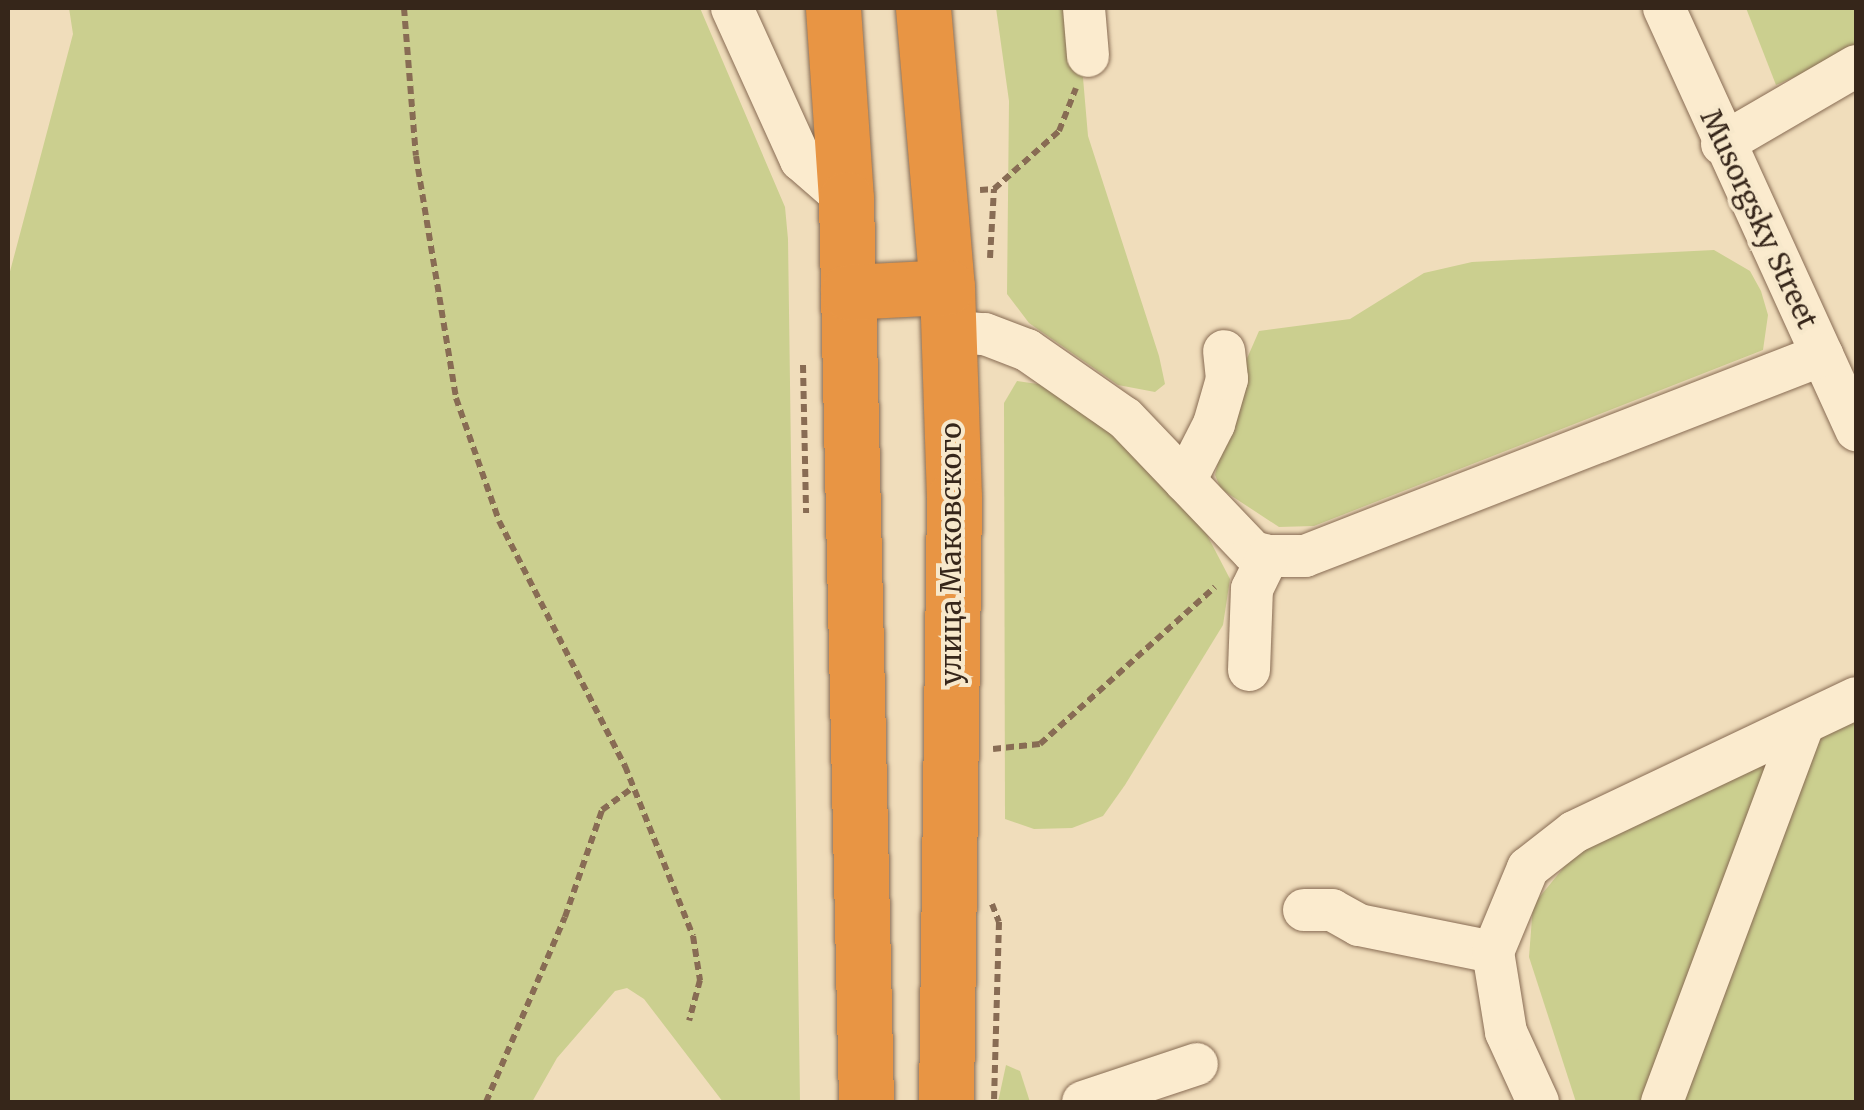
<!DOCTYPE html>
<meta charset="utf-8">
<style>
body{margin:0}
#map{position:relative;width:1864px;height:1110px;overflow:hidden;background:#f0ddbb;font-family:Merriweather,serif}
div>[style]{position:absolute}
.green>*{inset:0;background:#cbcf8f}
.path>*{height:6px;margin-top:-3px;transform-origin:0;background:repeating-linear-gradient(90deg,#886c54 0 8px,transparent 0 13px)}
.roads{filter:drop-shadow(0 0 2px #886c54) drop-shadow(0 0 2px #886c54)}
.minor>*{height:42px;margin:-21px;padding:0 21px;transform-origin:21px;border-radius:21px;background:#fbebce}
.highway>*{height:55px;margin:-27.5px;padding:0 27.5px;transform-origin:27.5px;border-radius:27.5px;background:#e89544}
span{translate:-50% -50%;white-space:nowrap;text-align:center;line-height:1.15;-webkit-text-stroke:8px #f7e8cb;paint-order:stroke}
.street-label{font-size:28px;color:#36261a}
.frame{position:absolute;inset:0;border:10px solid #36261a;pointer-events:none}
</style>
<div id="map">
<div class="green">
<div style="clip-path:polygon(69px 8px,700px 8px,785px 207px,788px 239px,800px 1102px,723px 1102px,644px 999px,627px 988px,615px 991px,557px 1058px,532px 1102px,8px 1102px,8px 279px,73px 34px)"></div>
<div style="clip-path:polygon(996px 8px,1077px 8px,1088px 136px,1159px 356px,1165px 384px,1155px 392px,1118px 385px,1029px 323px,1007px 294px,1009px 101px)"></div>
<div style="clip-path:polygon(1746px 8px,1856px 8px,1856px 50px,1776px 85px)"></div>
<div style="clip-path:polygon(1714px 250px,1750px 271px,1761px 291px,1768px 315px,1763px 350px,1314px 526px,1279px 527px,1221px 489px,1215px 475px,1238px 379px,1259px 331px,1350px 319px,1424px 273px,1472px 262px)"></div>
<div style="clip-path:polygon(1017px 381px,1051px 386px,1106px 425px,1205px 531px,1230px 579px,1223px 625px,1125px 785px,1103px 816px,1072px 828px,1034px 829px,1005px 819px,1004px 403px)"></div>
<div style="clip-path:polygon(1856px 711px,1856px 1102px,1576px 1102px,1529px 957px,1533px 905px,1569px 861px,1618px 827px)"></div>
<div style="clip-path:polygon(1006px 1065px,1020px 1071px,1030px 1102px,998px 1102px)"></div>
</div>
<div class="path">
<div style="left:404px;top:8px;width:148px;rotate:85.4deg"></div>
<div style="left:416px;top:156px;width:245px;rotate:80.6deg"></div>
<div style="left:456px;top:398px;width:130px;rotate:70.7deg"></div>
<div style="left:499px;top:521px;width:276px;rotate:62.8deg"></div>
<div style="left:625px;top:766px;width:183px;rotate:68.2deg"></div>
<div style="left:693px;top:936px;width:45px;rotate:81deg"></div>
<div style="left:700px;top:980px;width:42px;rotate:105deg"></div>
<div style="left:980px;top:190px;width:14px;rotate:-4deg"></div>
<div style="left:994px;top:189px;width:87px;rotate:-41.7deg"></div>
<div style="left:1059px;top:131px;width:46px;rotate:-68.4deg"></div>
<div style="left:990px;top:258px;width:69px;rotate:-86.7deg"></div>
<div style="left:803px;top:365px;width:148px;rotate:88.8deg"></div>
<div style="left:993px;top:749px;width:47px;rotate:-6.1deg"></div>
<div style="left:1040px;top:744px;width:235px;rotate:-41.9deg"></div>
<div style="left:992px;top:904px;width:19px;rotate:69deg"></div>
<div style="left:999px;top:922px;width:180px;rotate:91.6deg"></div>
<div style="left:486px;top:1102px;width:201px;rotate:-66.9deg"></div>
<div style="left:565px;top:917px;width:113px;rotate:-70.9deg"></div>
<div style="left:602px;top:810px;width:39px;rotate:-36deg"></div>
</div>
<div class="roads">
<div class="minor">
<div style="left:732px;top:8px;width:167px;rotate:65.6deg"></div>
<div style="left:801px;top:160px;width:60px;rotate:40.9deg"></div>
<div style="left:1084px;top:8px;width:48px;rotate:85.2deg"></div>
<div style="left:1664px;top:8px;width:464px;rotate:65.5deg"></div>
<div style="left:1722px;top:144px;width:155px;rotate:-30.2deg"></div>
<div style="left:947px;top:331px;width:38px;rotate:5deg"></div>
<div style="left:985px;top:334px;width:45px;rotate:20.9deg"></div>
<div style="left:1027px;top:350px;width:119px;rotate:34.8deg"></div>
<div style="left:1125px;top:418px;width:185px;rotate:46.3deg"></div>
<div style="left:1253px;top:552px;width:16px;rotate:15deg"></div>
<div style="left:1268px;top:556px;width:37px"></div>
<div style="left:1305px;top:556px;width:555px;rotate:-21.25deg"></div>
<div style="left:1185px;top:481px;width:64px;rotate:-63deg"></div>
<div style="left:1214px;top:424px;width:47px;rotate:-73.9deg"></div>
<div style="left:1227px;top:379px;width:28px;rotate:-96deg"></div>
<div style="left:1249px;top:670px;width:81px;rotate:-87.9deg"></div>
<div style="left:1252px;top:589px;width:37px;rotate:-64deg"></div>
<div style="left:1304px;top:910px;width:28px"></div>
<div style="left:1332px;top:910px;width:31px;rotate:29deg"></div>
<div style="left:1359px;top:925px;width:137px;rotate:11.4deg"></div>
<div style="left:1083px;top:1102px;width:120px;rotate:-18.4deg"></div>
<div style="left:1538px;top:1102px;width:77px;rotate:-114.6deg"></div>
<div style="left:1506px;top:1032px;width:81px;rotate:-99.2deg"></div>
<div style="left:1493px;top:952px;width:91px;rotate:-67.4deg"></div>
<div style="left:1528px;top:868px;width:58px;rotate:-38deg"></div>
<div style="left:1574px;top:832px;width:312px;rotate:-25.4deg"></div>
<div style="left:1662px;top:1102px;width:403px;rotate:-69.5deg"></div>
</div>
<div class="highway">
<div style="left:833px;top:8px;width:191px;rotate:86.1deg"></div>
<div style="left:846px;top:199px;width:903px;rotate:88.73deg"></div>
<div style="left:923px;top:8px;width:280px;rotate:85.1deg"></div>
<div style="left:947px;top:287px;width:211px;rotate:88.1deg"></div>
<div style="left:954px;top:498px;width:604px;rotate:90.76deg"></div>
<div style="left:848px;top:292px;width:99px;rotate:-2.9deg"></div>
</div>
</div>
<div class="street-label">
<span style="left:1759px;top:219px;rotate:65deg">Musorgsky Street</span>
<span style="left:951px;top:554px;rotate:-90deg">улица Маковского</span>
</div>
<div class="frame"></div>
</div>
